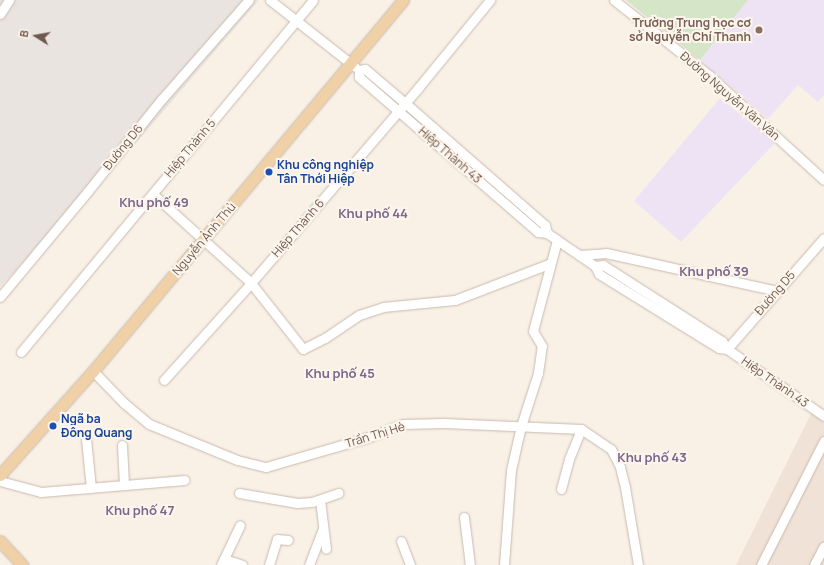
<!DOCTYPE html>
<meta charset="utf-8">
<style>
body{margin:0}
#map{position:relative;width:824px;height:565px;overflow:hidden;background:#f9f1e6;font-family:Manrope,sans-serif}
div>[style]{position:absolute}
.residential>*{inset:0;background:#f0e2d6}
.industrial>*{inset:0;background:#eae4e0}
.education>*{inset:0;background:#eee3f5}
.green>*{inset:0;background:#d5e5c7}
.roads{filter:drop-shadow(0 0 1px #c9b9ae) drop-shadow(0 0 1px #c9b9ae)}
.minor>*{height:9px;margin:-4.5px;padding:0 4.5px;transform-origin:4.5px;border-radius:4.5px;background:#fff}
.major>*{height:11px;margin:-5.5px;padding:0 5.5px;transform-origin:5.5px;border-radius:5.5px;background:#efd0a7}
.dots>*{width:11px;height:11px;translate:-50% -50%;box-sizing:border-box;border:2px solid #fcf5ec;border-radius:50%}
span{translate:-50% -50%;white-space:nowrap;text-align:center;line-height:1.15;-webkit-text-stroke:4px #fcf5ec;paint-order:stroke}
.education-label{font-size:12px;color:#785e54;font-weight:700}
.right{translate:-100% -50%;text-align:right}
.street-label{font-size:12px;color:#6f584e}
.transit-label{font-size:12px;color:#164399;font-weight:700}
.left{translate:0 -50%;text-align:left}
.neighbourhood-label{font-size:13px;color:#7c668c;font-weight:700}
.north{position:absolute;left:16px;top:16px;width:40px;height:40px;-webkit-text-stroke:3px #fcf5ec;paint-order:stroke;rotate:281deg;font-size:11px;font-weight:700;line-height:16px;text-align:center;color:#6f584e}
.north::after{content:'';display:block;margin:auto;width:14px;height:18px;background:#6f584e;clip-path:polygon(50% 0,100% 100%,50% 72%,0 100%)}
</style>
<div id="map">
<div class="residential">
<div style="clip-path:polygon(812px 412px,824px 420px,824px 565px,736px 565px)"></div>
</div>
<div class="industrial">
<div style="clip-path:polygon(0 0,259px 0,136px 143px,0 287px)"></div>
</div>
<div class="education">
<div style="clip-path:polygon(748px 0,824px 0,824px 95px,818px 102px,798px 85px,768px 119px,700px 60px)"></div>
<div style="clip-path:polygon(720px 98px,775px 143px,681px 242px,634px 201px)"></div>
</div>
<div class="green">
<div style="clip-path:polygon(626px 0,748px 0,700px 60px)"></div>
</div>
<div class="roads">
<div class="minor">
<div style="left:270px;top:0;width:108px;rotate:38.2deg"></div>
<div style="left:614px;top:0;width:122px;rotate:38.4deg"></div>
<div style="left:710px;top:76px;width:154px;rotate:42.4deg"></div>
<div style="left:0;top:14px;width:17px;rotate:-57deg"></div>
<div style="left:359px;top:70px;width:7px;rotate:90deg"></div>
<div style="left:359px;top:77px;width:237px;rotate:40.9deg"></div>
<div style="left:538px;top:232px;width:9px;rotate:6deg"></div>
<div style="left:547px;top:233px;width:58px;rotate:34.5deg"></div>
<div style="left:595px;top:266px;width:9px;rotate:63deg"></div>
<div style="left:599px;top:274px;width:141px;rotate:31.7deg"></div>
<div style="left:719px;top:348px;width:8px;rotate:7deg"></div>
<div style="left:359px;top:70px;width:6px;rotate:-9deg"></div>
<div style="left:365px;top:69px;width:52px;rotate:40.4deg"></div>
<div style="left:405px;top:103px;width:186px;rotate:41.1deg"></div>
<div style="left:545px;top:225px;width:8px;rotate:76deg"></div>
<div style="left:153px;top:194px;width:132px;rotate:42.2deg"></div>
<div style="left:251px;top:283px;width:84px;rotate:51.8deg"></div>
<div style="left:303px;top:349px;width:25px;rotate:-27deg"></div>
<div style="left:325px;top:338px;width:41px;rotate:-34.1deg"></div>
<div style="left:359px;top:315px;width:25px;rotate:-18deg"></div>
<div style="left:383px;top:307px;width:72px;rotate:-5.6deg"></div>
<div style="left:455px;top:300px;width:101px;rotate:-21deg"></div>
<div style="left:579px;top:255px;width:27px;rotate:-4deg"></div>
<div style="left:606px;top:253px;width:175px;rotate:12.5deg"></div>
<div style="left:595px;top:266px;width:8px;rotate:-7deg"></div>
<div style="left:603px;top:265px;width:141px;rotate:32.6deg"></div>
<div style="left:722px;top:341px;width:9px;rotate:58deg"></div>
<div style="left:727px;top:349px;width:118px;rotate:34.6deg"></div>
<div style="left:0;top:297px;width:138px;rotate:-50.3deg"></div>
<div style="left:88px;top:191px;width:117px;rotate:-51.3deg"></div>
<div style="left:161px;top:100px;width:133px;rotate:-48.7deg"></div>
<div style="left:727px;top:349px;width:147px;rotate:-48.9deg"></div>
<div style="left:21px;top:352px;width:457px;rotate:-50.3deg"></div>
<div style="left:93px;top:371px;width:45px;rotate:45.9deg"></div>
<div style="left:124px;top:403px;width:33px;rotate:40deg"></div>
<div style="left:149px;top:424px;width:95px;rotate:22.2deg"></div>
<div style="left:237px;top:460px;width:30px;rotate:14deg"></div>
<div style="left:266px;top:467px;width:107px;rotate:-16.2deg"></div>
<div style="left:369px;top:437px;width:36px;rotate:-21deg"></div>
<div style="left:403px;top:424px;width:41px;rotate:-1.4deg"></div>
<div style="left:444px;top:423px;width:137px;rotate:2.5deg"></div>
<div style="left:581px;top:429px;width:36px;rotate:34deg"></div>
<div style="left:611px;top:449px;width:20px;rotate:63deg"></div>
<div style="left:620px;top:467px;width:21px;rotate:76deg"></div>
<div style="left:625px;top:487px;width:79px;rotate:80.5deg"></div>
<div style="left:164px;top:380px;width:130px;rotate:-48.1deg"></div>
<div style="left:251px;top:283px;width:257px;rotate:-49.4deg"></div>
<div style="left:418px;top:88px;width:114px;rotate:-50.7deg"></div>
<div style="left:86px;top:439px;width:49px;rotate:84.2deg"></div>
<div style="left:122px;top:445px;width:40px;rotate:87.1deg"></div>
<div style="left:0;top:481px;width:42px;rotate:15deg"></div>
<div style="left:41px;top:492px;width:144px;rotate:-4.8deg"></div>
<div style="left:561px;top:489px;width:31px;rotate:-75deg"></div>
<div style="left:569px;top:459px;width:32px;rotate:-68deg"></div>
<div style="left:239px;top:493px;width:59px;rotate:9.8deg"></div>
<div style="left:297px;top:503px;width:15px;rotate:-4deg"></div>
<div style="left:312px;top:502px;width:28px;rotate:-19deg"></div>
<div style="left:320px;top:500px;width:49px;rotate:83deg"></div>
<div style="left:464px;top:517px;width:48px;rotate:82.9deg"></div>
<div style="left:401px;top:541px;width:26px;rotate:69deg"></div>
<div style="left:224px;top:559px;width:19px;rotate:18deg"></div>
<div style="left:221px;top:565px;width:44px;rotate:-64.6deg"></div>
<div style="left:269px;top:565px;width:27px;rotate:-73deg"></div>
<div style="left:277px;top:539px;width:11px;rotate:5deg"></div>
<div style="left:309px;top:565px;width:39px;rotate:-69deg"></div>
<div style="left:504px;top:565px;width:95px;rotate:-85.8deg"></div>
<div style="left:511px;top:470px;width:45px;rotate:-77.2deg"></div>
<div style="left:521px;top:426px;width:56px;rotate:-72.2deg"></div>
<div style="left:538px;top:373px;width:27px;rotate:-82deg"></div>
<div style="left:542px;top:346px;width:17px;rotate:-121deg"></div>
<div style="left:533px;top:331px;width:94px;rotate:-75.2deg"></div>
<div style="left:761px;top:565px;width:139px;rotate:-63.1deg"></div>
<div style="left:814px;top:565px;width:21px;rotate:-62deg"></div>
</div>
<div class="major">
<div style="left:0;top:475px;width:140px;rotate:-48.2deg"></div>
<div style="left:93px;top:371px;width:483px;rotate:-50.1deg"></div>
<div style="left:0;top:541px;width:33px;rotate:47deg"></div>
</div>
</div>
<div class="dots">
<div style="left:759px;top:30px;background:#8d6e63"></div>
<div style="left:269px;top:172px;background:#1a4fb4"></div>
<div style="left:53px;top:426px;background:#1a4fb4"></div>
</div>
<div class="education-label">
<span class="right" style="left:751px;top:30px">Trường Trung học cơ<br>sở Nguyễn Chí Thanh</span>
</div>
<div class="street-label">
<span style="left:730px;top:96px;rotate:41deg">Đường Nguyễn Văn Vân</span>
<span style="left:123px;top:147px;rotate:-51deg">Đường D6</span>
<span style="left:190px;top:148px;rotate:-50deg">Hiệp Thành 5</span>
<span style="left:450px;top:155px;rotate:41deg">Hiệp Thành 43</span>
<span style="left:298px;top:228px;rotate:-49deg">Hiệp Thành 6</span>
<span style="left:204px;top:239px;rotate:-50deg">Nguyễn Ảnh Thủ</span>
<span style="left:775px;top:293px;rotate:-49deg">Đường D5</span>
<span style="left:775px;top:382px;rotate:35deg">Hiệp Thành 43</span>
<span style="left:375px;top:435px;rotate:-17deg">Trần Thị Hè</span>
</div>
<div class="transit-label">
<span class="left" style="left:277px;top:172px">Khu công nghiệp<br>Tân Thới Hiệp</span>
<span class="left" style="left:61px;top:426px">Ngã ba<br>Đông Quang</span>
</div>
<div class="neighbourhood-label">
<span style="left:154px;top:202px">Khu phố 49</span>
<span style="left:373px;top:213px">Khu phố 44</span>
<span style="left:714px;top:271px">Khu phố 39</span>
<span style="left:340px;top:373px">Khu phố 45</span>
<span style="left:652px;top:457px">Khu phố 43</span>
<span style="left:140px;top:510px">Khu phố 47</span>
</div>
<div class="north">B</div>
</div>
